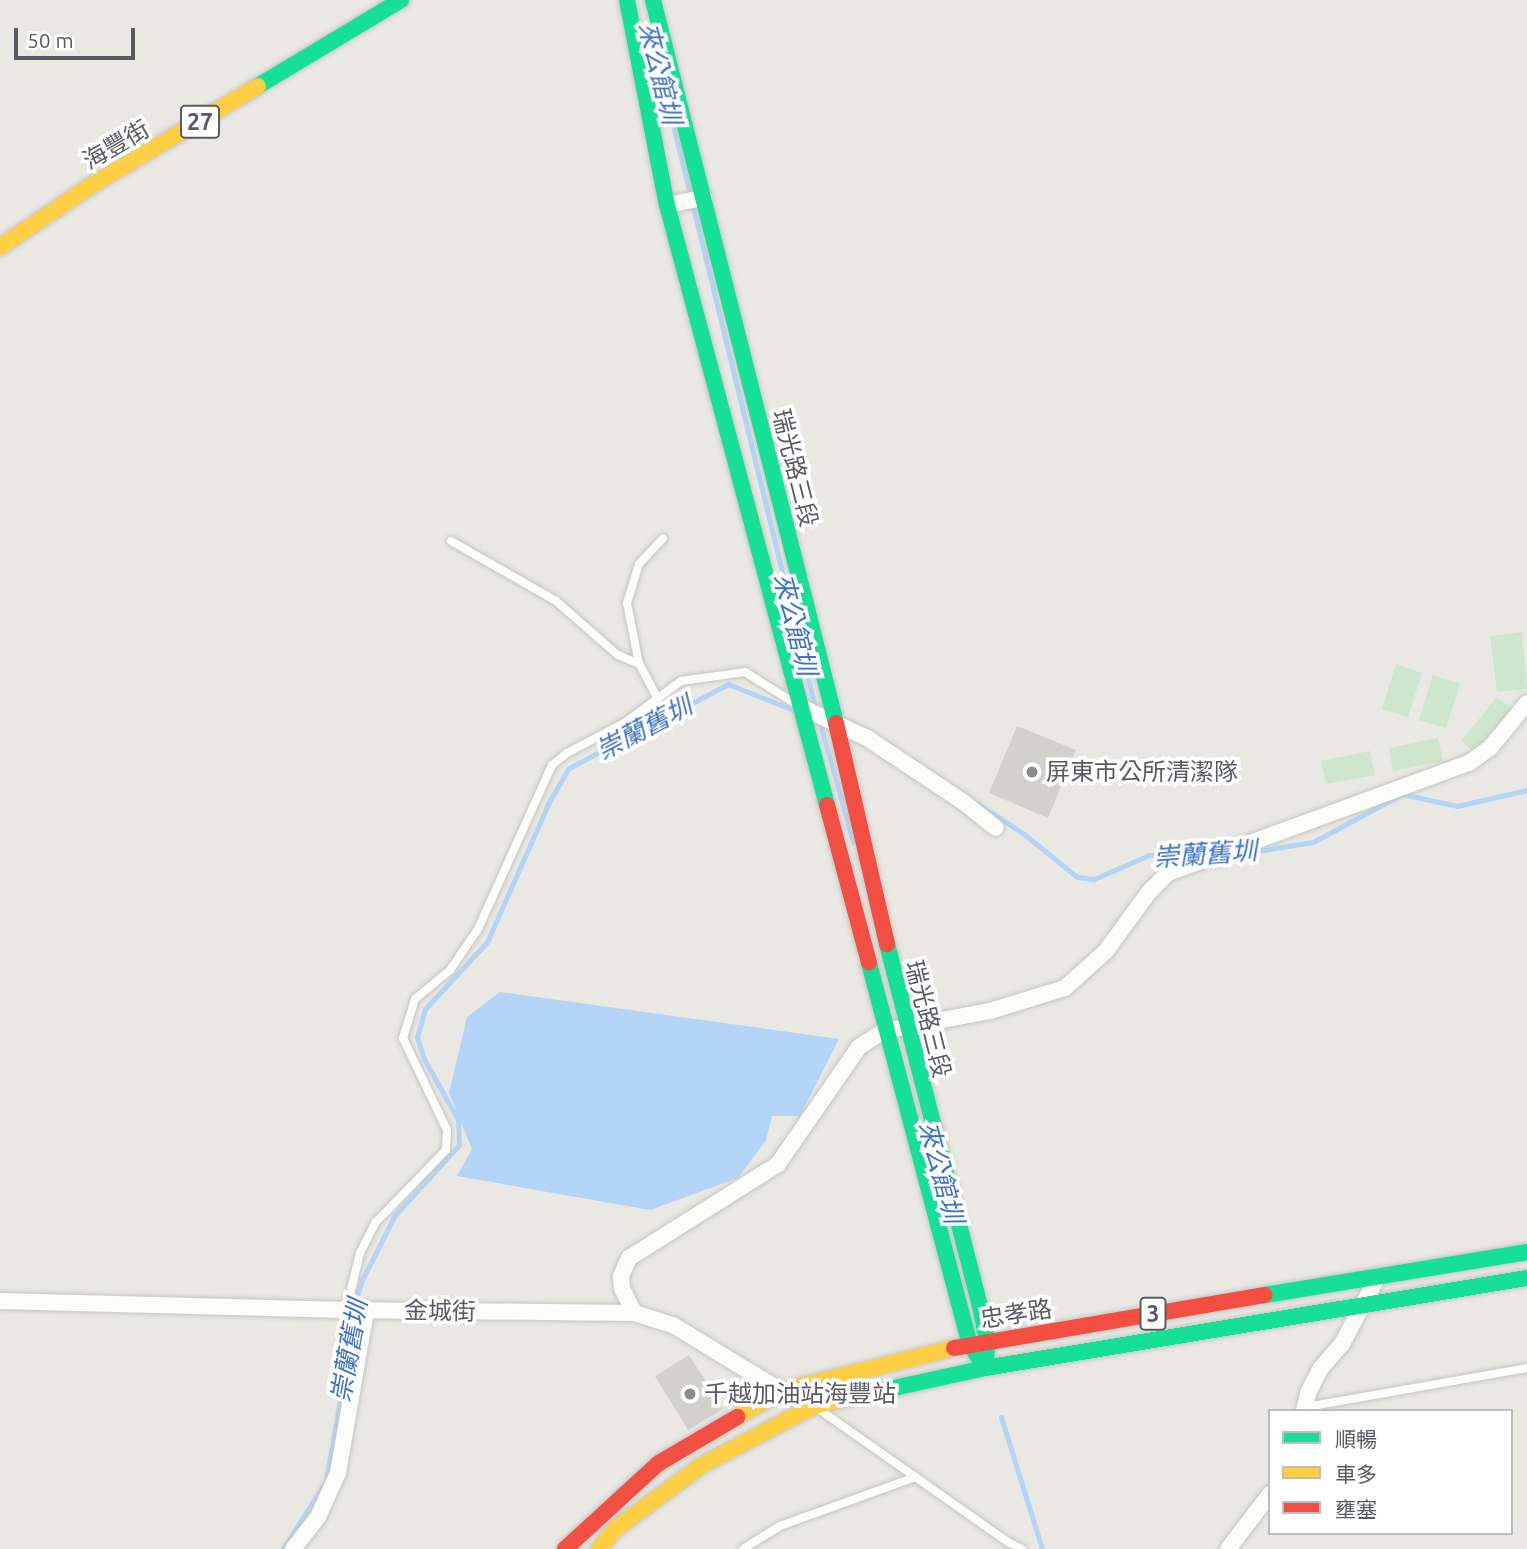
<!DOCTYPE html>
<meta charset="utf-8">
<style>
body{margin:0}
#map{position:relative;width:1527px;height:1549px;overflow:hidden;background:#e9e8e2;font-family:Ubuntu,"Noto Sans TC",sans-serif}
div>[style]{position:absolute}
.green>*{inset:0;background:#cfe6ce}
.water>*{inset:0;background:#b3d4f6}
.stream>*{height:5px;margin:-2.5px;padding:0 2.5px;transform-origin:2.5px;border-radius:2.5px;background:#b3d4f6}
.building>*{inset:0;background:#d2d1cd}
.roads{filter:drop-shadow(0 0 2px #c5c6c4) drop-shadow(0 0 2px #c5c6c4)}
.lane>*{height:8px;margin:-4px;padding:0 4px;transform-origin:4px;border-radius:4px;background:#fcfcfb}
.street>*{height:16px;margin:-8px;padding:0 8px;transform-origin:8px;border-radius:8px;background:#fcfcfb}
.fast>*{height:16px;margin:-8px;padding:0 8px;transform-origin:8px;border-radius:8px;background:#16e098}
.slow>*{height:16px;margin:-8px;padding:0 8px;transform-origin:8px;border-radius:8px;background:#ffcf43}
.jam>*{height:16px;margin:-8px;padding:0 8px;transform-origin:8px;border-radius:8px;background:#f24e42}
.dots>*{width:19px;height:19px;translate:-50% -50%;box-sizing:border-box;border:4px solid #fff;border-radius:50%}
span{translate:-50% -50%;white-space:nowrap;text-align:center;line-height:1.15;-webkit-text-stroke:7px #fff;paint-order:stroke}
.shield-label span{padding:2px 5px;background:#fff;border:2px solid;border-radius:5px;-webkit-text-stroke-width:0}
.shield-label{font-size:23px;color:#585b61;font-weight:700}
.street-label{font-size:24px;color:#585b61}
.poi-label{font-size:24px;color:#585b61}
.left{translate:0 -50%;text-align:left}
.water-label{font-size:26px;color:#3e72c3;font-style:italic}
.legend{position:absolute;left:1268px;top:1409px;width:245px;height:126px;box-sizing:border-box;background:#fff;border:2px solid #bcbdc0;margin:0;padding:9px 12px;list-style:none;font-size:21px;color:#585b61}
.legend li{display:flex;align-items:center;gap:14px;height:35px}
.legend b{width:35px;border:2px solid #bcbdc0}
.scale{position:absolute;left:14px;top:28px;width:121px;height:32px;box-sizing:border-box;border:4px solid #585b61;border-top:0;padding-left:9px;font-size:21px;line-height:24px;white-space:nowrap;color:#585b61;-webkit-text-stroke:5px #fff;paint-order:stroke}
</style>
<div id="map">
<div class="green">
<div style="clip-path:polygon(1522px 632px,1527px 689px,1497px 692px,1490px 636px)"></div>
<div style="clip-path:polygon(1396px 664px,1422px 673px,1408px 717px,1382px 709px)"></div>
<div style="clip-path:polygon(1433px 675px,1460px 684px,1446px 728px,1419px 720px)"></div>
<div style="clip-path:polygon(1497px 697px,1522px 717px,1486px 762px,1461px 741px)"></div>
<div style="clip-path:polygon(1438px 738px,1443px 761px,1393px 771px,1389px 748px)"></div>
<div style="clip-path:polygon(1370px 751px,1375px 775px,1326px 784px,1321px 761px)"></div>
</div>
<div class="water">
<div style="clip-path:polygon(500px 992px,839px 1039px,800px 1116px,772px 1116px,766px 1140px,738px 1178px,650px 1210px,457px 1176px,472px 1149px,449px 1093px,467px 1017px)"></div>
</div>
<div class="stream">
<div style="left:655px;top:51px;width:679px;rotate:76.29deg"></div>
<div style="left:819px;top:720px;width:127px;rotate:74.4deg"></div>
<div style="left:978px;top:804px;width:55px;rotate:33.1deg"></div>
<div style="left:1024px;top:834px;width:68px;rotate:39.1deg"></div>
<div style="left:1077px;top:877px;width:17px;rotate:7deg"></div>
<div style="left:1094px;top:879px;width:60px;rotate:-23.6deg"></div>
<div style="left:1149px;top:855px;width:49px"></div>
<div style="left:1239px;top:854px;width:75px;rotate:-9.2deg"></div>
<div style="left:1313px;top:842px;width:101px;rotate:-28.3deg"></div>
<div style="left:1402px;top:794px;width:56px;rotate:12.3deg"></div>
<div style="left:1457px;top:806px;width:72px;rotate:-12.9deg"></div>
<div style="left:1001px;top:1417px;width:138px;rotate:72.7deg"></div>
<div style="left:283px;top:1549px;width:80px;rotate:-57.7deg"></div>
<div style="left:326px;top:1481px;width:124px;rotate:-80.2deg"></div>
<div style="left:347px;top:1359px;width:30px;rotate:-90deg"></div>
<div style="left:347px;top:1329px;width:51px;rotate:-73deg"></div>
<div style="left:362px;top:1280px;width:73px;rotate:-63.1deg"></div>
<div style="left:395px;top:1215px;width:95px;rotate:-47.6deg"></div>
<div style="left:459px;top:1145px;width:25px;rotate:-92deg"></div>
<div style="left:458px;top:1120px;width:70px;rotate:-119.1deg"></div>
<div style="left:424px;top:1059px;width:23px;rotate:-108deg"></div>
<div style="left:417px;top:1037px;width:29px;rotate:-74deg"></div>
<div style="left:425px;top:1009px;width:91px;rotate:-47.2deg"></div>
<div style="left:487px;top:942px;width:153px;rotate:-66.1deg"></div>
<div style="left:549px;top:802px;width:39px;rotate:-60deg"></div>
<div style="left:569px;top:768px;width:180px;rotate:-27.8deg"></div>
<div style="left:728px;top:684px;width:73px;rotate:21.7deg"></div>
</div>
<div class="building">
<div style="clip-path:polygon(1017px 726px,1076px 750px,1048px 818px,989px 793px)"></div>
<div style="clip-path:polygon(689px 1355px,723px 1409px,688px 1430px,655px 1376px)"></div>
</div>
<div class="roads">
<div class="lane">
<div style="left:451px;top:541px;width:121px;rotate:29.7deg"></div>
<div style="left:556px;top:601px;width:82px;rotate:41.1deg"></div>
<div style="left:618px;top:655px;width:23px;rotate:23deg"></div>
<div style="left:658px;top:699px;width:40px;rotate:-118deg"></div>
<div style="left:639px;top:664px;width:62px;rotate:-101.1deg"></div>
<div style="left:627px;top:603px;width:41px;rotate:-72.9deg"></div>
<div style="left:639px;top:564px;width:35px;rotate:-47deg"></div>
<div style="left:346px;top:1310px;width:59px;rotate:-76.2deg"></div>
<div style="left:360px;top:1253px;width:35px;rotate:-63deg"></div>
<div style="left:376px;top:1222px;width:100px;rotate:-45.8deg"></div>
<div style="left:446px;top:1150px;width:20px;rotate:-87deg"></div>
<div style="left:447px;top:1130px;width:102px;rotate:-115.6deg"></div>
<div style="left:403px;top:1038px;width:41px;rotate:-72.9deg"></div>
<div style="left:415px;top:999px;width:45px;rotate:-39.6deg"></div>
<div style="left:450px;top:970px;width:50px;rotate:-55.7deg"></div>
<div style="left:478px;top:929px;width:180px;rotate:-65.7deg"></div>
<div style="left:552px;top:765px;width:19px;rotate:-39deg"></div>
<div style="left:567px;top:753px;width:67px;rotate:-27.7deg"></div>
<div style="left:626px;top:722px;width:69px;rotate:-36.7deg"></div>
<div style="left:681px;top:681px;width:65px;rotate:-8deg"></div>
<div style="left:745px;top:672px;width:60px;rotate:32.1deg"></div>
<div style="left:1306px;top:1407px;width:224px;rotate:-10deg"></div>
<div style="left:820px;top:1410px;width:230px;rotate:35.1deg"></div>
<div style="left:1008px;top:1542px;width:16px;rotate:27deg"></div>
<div style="left:743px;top:1549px;width:44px;rotate:-31.9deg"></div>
<div style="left:780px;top:1526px;width:144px;rotate:-19.9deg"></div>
</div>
<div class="street">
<div style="left:667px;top:205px;width:38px;rotate:-11deg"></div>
<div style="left:801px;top:707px;width:73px;rotate:25.2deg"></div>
<div style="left:867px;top:738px;width:114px;rotate:33.6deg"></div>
<div style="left:962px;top:801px;width:43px;rotate:38.5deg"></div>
<div style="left:0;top:1301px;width:346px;rotate:1.5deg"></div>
<div style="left:346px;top:1310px;width:288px;rotate:0.6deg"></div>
<div style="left:634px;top:1313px;width:41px;rotate:17.1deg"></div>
<div style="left:673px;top:1325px;width:127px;rotate:31.4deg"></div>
<div style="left:781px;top:1391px;width:36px;rotate:24deg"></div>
<div style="left:634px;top:1313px;width:28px;rotate:-116deg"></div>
<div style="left:622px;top:1288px;width:12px;rotate:-95deg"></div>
<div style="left:621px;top:1276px;width:20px;rotate:-66deg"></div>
<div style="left:629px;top:1258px;width:176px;rotate:-32.2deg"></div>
<div style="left:778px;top:1164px;width:142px;rotate:-55.3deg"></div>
<div style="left:859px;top:1047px;width:30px;rotate:-33deg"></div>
<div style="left:884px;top:1031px;width:108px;rotate:-10.7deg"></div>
<div style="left:990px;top:1011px;width:78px;rotate:-17deg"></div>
<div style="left:1065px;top:988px;width:55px;rotate:-42.1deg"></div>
<div style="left:1106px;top:951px;width:73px;rotate:-53.9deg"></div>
<div style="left:1149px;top:892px;width:27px;rotate:-45deg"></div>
<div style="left:1168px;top:873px;width:320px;rotate:-20.1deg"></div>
<div style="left:1469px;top:763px;width:26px;rotate:-36deg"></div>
<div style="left:1490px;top:748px;width:58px;rotate:-50.6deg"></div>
<div style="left:1304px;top:1411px;width:18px;rotate:-77deg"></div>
<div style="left:1308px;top:1393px;width:28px;rotate:-63deg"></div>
<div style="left:1321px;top:1368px;width:32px;rotate:-49deg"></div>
<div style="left:1342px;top:1344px;width:77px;rotate:-62.1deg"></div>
<div style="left:293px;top:1549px;width:41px;rotate:-52deg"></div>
<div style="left:318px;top:1517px;width:48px;rotate:-65.6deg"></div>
<div style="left:338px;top:1473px;width:164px;rotate:-80.2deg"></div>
<div style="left:1228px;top:1549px;width:69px;rotate:-52.6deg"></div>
</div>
<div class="fast">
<div style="left:627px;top:0;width:209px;rotate:79deg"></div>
<div style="left:667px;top:205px;width:621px;rotate:75.07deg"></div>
<div style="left:653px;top:0;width:746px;rotate:75.8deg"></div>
<div style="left:258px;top:86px;width:167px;rotate:-31deg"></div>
<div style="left:887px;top:944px;width:378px;rotate:75.6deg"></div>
<div style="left:981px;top:1310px;width:33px;rotate:79deg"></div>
<div style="left:987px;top:1342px;width:17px;rotate:93deg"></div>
<div style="left:869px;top:963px;width:394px;rotate:75.2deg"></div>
<div style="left:970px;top:1344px;width:28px;rotate:58deg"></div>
<div style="left:1265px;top:1295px;width:266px;rotate:-9.3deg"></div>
<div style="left:862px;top:1395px;width:126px;rotate:-12.4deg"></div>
<div style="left:985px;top:1368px;width:549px;rotate:-9.43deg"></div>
</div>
<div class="slow">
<div style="left:0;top:247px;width:111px;rotate:-34deg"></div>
<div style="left:92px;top:185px;width:193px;rotate:-30.8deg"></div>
<div style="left:737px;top:1417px;width:51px;rotate:-30.6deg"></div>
<div style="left:781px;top:1391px;width:178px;rotate:-14deg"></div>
<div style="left:599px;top:1549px;width:26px;rotate:-51deg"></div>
<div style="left:615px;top:1529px;width:108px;rotate:-36.3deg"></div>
<div style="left:702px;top:1465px;width:127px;rotate:-27.8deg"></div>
<div style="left:814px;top:1406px;width:49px;rotate:-12.9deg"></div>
</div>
<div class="jam">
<div style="left:836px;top:723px;width:227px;rotate:77deg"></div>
<div style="left:827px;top:805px;width:163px;rotate:75.1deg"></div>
<div style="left:954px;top:1348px;width:315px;rotate:-9.7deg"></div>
<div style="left:565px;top:1549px;width:127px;rotate:-42.5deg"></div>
<div style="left:659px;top:1463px;width:91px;rotate:-30.5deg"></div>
</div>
</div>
<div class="dots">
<div style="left:1032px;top:772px;background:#8b8c8e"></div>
<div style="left:690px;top:1394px;background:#8b8c8e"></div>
</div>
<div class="shield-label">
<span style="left:200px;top:122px">27</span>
<span style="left:1153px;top:1314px">3</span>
</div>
<div class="street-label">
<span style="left:116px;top:145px;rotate:-30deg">海豐街</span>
<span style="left:795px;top:468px;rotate:76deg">瑞光路三段</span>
<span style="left:928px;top:1019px;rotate:76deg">瑞光路三段</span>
<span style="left:440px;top:1311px;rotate:1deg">金城街</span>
<span style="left:1016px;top:1314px;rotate:-9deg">忠孝路</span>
</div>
<div class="poi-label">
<span class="left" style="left:1046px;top:772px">屏東市公所清潔隊</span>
<span class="left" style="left:704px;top:1394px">千越加油站海豐站</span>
</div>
<div class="water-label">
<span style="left:660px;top:73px;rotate:76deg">來公館圳</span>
<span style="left:795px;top:624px;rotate:76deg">來公館圳</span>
<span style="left:644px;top:728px;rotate:-28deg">崇蘭舊圳</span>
<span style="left:1205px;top:854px;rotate:-4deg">崇蘭舊圳</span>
<span style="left:941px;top:1172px;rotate:75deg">來公館圳</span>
<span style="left:349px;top:1351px;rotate:-80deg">崇蘭舊圳</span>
</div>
<ul class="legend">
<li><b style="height:9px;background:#16e098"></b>順暢</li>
<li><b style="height:9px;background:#ffcf43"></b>車多</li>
<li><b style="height:9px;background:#f24e42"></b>壅塞</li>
</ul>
<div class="scale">50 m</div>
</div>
